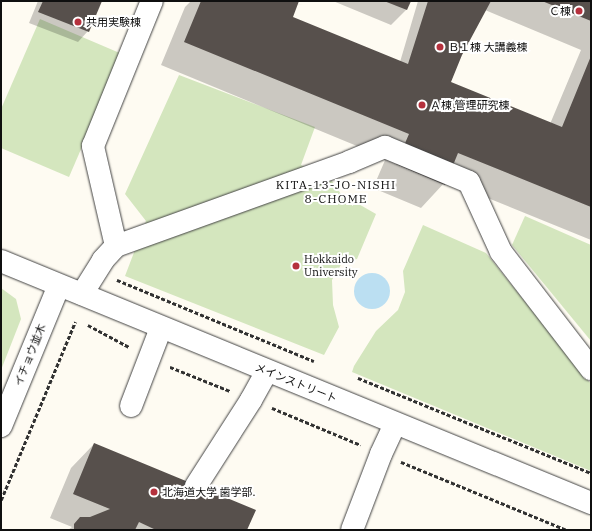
<!DOCTYPE html>
<meta charset="utf-8">
<style>
body{margin:0}
#map{position:relative;width:592px;height:531px;overflow:hidden;background:#fefbf2;font-family:"IBM Plex Serif","Noto Sans JP",serif}
div>[style]{position:absolute}
.green>*{inset:0;background:#d4e6be}
.water>*{inset:0;background:#bbdff2}
.round{border-radius:50%}
.shadow>*{inset:0;background:#0003}
.building>*{inset:0;background:#57504c}
.path>*{height:2.5px;margin-top:-1.25px;transform-origin:0;background:repeating-linear-gradient(90deg,#313131 0 4px,transparent 0 6px)}
.roads{filter:drop-shadow(0 0 1px #424242) drop-shadow(0 0 1px #424242)}
.minor>*{height:22px;margin:-11px;padding:0 11px;transform-origin:11px;border-radius:11px;background:#fff}
.dots>*{width:11px;height:11px;translate:-50% -50%;box-sizing:border-box;border:2px solid #fff;border-radius:50%}
span{translate:-50% -50%;white-space:nowrap;text-align:center;line-height:1.15;-webkit-text-stroke:4px #fff;paint-order:stroke}
.poi-label{font-size:11px;color:#0f0f0f}
.right{translate:-100% -50%;text-align:right}
.left{translate:0 -50%;text-align:left}
.street-label{font-size:11px;color:#0f0f0f}
.neighbourhood-label{font-size:12px;color:#0f0f0f;letter-spacing:1px}
.frame{position:absolute;inset:0;border:2px solid #0f0f0f;pointer-events:none}
</style>
<div id="map">
<div class="green">
<div style="clip-path:polygon(40px 19px,122px 54px,69px 177px,1px 148px,1px 109px)"></div>
<div style="clip-path:polygon(179px 75px,315px 127px,301px 165px,332px 181px,341px 194px,376px 214px,357px 259px,342px 263px,332px 280px,333px 305px,339px 327px,324px 355px,125px 276px,146px 221px,125px 194px)"></div>
<div style="clip-path:polygon(525px 216px,591px 245px,591px 341px,512px 245px)"></div>
<div style="clip-path:polygon(423px 225px,486px 253px,591px 384px,591px 471px,352px 372px,354px 366px,376px 331px,398px 310px,405px 292px,403px 271px)"></div>
<div style="clip-path:polygon(1px 288px,16px 299px,21px 319px,1px 370px)"></div>
</div>
<div class="water">
<div class="round" style="left:354px;top:273px;width:36px;height:36px"></div>
</div>
<div class="shadow">
<div style="clip-path:polygon(38px 1px,101px 1px,88px 31px,78px 42px,29px 23px)"></div>
<div style="clip-path:polygon(evenodd,191px 1px,298px 1px,292px 18px,400px 62px,418px 1px,591px 1px,591px 240px,446px 181px,421px 208px,373px 188px,386px 158px,161px 65px,185px 7px,191px 1px,485px 10px,581px 50px,550px 124px,449px 82px,461px 55px,485px 10px)"></div>
<div style="clip-path:polygon(333px 1px,410px 1px,406px 10px,391px 25px)"></div>
<div style="clip-path:polygon(94px 444px,246px 530px,68px 530px,72px 527px,50px 518px,71px 468px)"></div>
</div>
<div class="building">
<div style="clip-path:polygon(43px 1px,102px 1px,89px 32px,38px 12px)"></div>
<div style="clip-path:polygon(201px 1px,299px 1px,293px 17px,408px 64px,428px 1px,491px 1px,462px 55px,451px 82px,562px 127px,591px 56px,591px 207px,458px 153px,445px 185px,396px 164px,409px 134px,184px 42px)"></div>
<div style="clip-path:polygon(384px 1px,411px 1px,407px 10px)"></div>
<div style="clip-path:polygon(542px 1px,591px 1px,591px 21px)"></div>
<div style="clip-path:polygon(94px 443px,256px 510px,247px 530px,156px 530px,139px 522px,135px 530px,74px 530px,74px 524px,80px 517px,90px 517px,110px 509px,73px 494px)"></div>
</div>
<div class="path">
<div style="left:117px;top:280px;width:213px;rotate:22.4deg"></div>
<div style="left:88px;top:325px;width:47px;rotate:28.2deg"></div>
<div style="left:170px;top:367px;width:65px;rotate:21.8deg"></div>
<div style="left:358px;top:378px;width:252px;rotate:22.2deg"></div>
<div style="left:272px;top:408px;width:96px;rotate:22.6deg"></div>
<div style="left:401px;top:462px;width:179px;rotate:22.3deg"></div>
<div style="left:1px;top:500px;width:193px;rotate:-67.4deg"></div>
</div>
<div class="roads">
<div class="minor">
<div style="left:116px;top:246px;width:103px;rotate:-103deg"></div>
<div style="left:93px;top:146px;width:157px;rotate:-67.9deg"></div>
<div style="left:1px;top:261px;width:638px;rotate:22.3deg"></div>
<div style="left:82px;top:294px;width:40px;rotate:-58deg"></div>
<div style="left:103px;top:260px;width:19px;rotate:-47deg"></div>
<div style="left:116px;top:246px;width:248px;rotate:-19.8deg"></div>
<div style="left:349px;top:162px;width:39px;rotate:-23deg"></div>
<div style="left:385px;top:147px;width:91px;rotate:22.6deg"></div>
<div style="left:469px;top:182px;width:77px;rotate:65.4deg"></div>
<div style="left:501px;top:252px;width:148px;rotate:52.4deg"></div>
<div style="left:131px;top:406px;width:84px;rotate:-69deg"></div>
<div style="left:1px;top:426px;width:152px;rotate:-67.6deg"></div>
<div style="left:196px;top:486px;width:102px;rotate:-57.4deg"></div>
<div style="left:251px;top:400px;width:33px;rotate:-61deg"></div>
<div style="left:352px;top:530px;width:81px;rotate:-69.1deg"></div>
<div style="left:381px;top:454px;width:33px;rotate:-65deg"></div>
</div>
</div>
<div class="dots">
<div style="left:579px;top:11px;background:#b5313d"></div>
<div style="left:78px;top:22px;background:#b5313d"></div>
<div style="left:440px;top:47px;background:#b5313d"></div>
<div style="left:422px;top:105px;background:#b5313d"></div>
<div style="left:296px;top:266px;background:#b5313d"></div>
<div style="left:154px;top:492px;background:#b5313d"></div>
</div>
<div class="poi-label">
<span class="right" style="left:571px;top:11px">Ｃ棟</span>
<span class="left" style="left:86px;top:22px">共用実験棟</span>
<span class="left" style="left:448px;top:47px">Ｂ１棟 大講義棟</span>
<span class="left" style="left:430px;top:105px">Ａ棟 管理研究棟</span>
<span class="left" style="left:304px;top:266px">Hokkaido<br>University</span>
<span class="left" style="left:162px;top:492px">北海道大学 歯学部.</span>
</div>
<div class="street-label">
<span style="left:30px;top:355px;rotate:-68deg">イチョウ並木</span>
<span style="left:296px;top:383px;rotate:22deg">メインストリート</span>
</div>
<div class="neighbourhood-label">
<span style="left:336px;top:192px">KITA-13-JO-NISHI<br>8-CHOME</span>
</div>
<div class="frame"></div>
</div>
